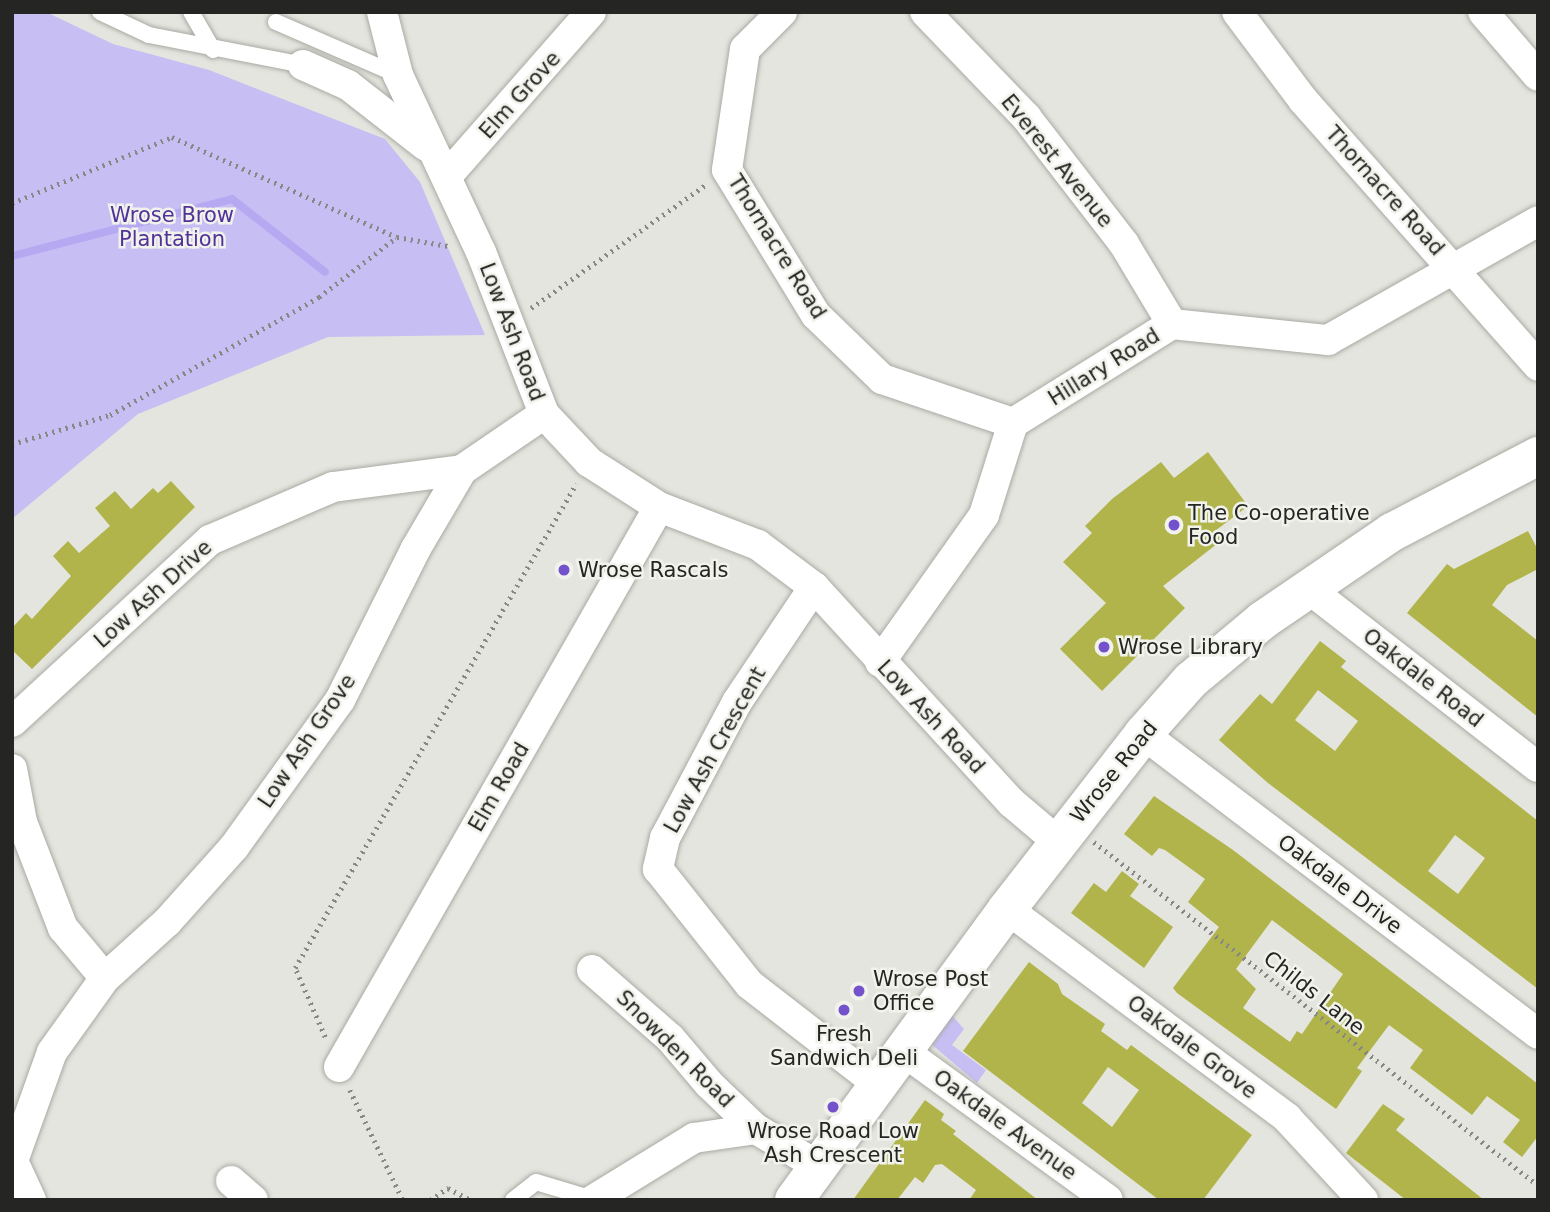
<!DOCTYPE html>
<style>
body{margin:0}
#map{position:relative;width:1550px;height:1212px;overflow:hidden;background:#e4e5de;font-family:"DejaVu Sans",sans-serif}
div>[style]{position:absolute}
.green>*{inset:0;background:#c7bff4}
.stream>*{height:8px;margin:-4px;padding:0 4px;transform-origin:4px;border-radius:4px;background:#b6a9f2}
.building>*{inset:0;background:#b0b44a}
.path>*{height:4.5px;margin-top:-2.25px;transform-origin:0;background:repeating-linear-gradient(90deg,#878883 0 2px,transparent 0 7px)}
.roads{filter:drop-shadow(0 0 2px #aaaaa4) drop-shadow(0 0 2px #aaaaa4)}
.lane>*{height:16px;margin:-8px;padding:0 8px;transform-origin:8px;border-radius:8px;background:#fff}
.street>*{height:30px;margin:-15px;padding:0 15px;transform-origin:15px;border-radius:15px;background:#fff}
.secondary>*{height:38px;margin:-19px;padding:0 19px;transform-origin:19px;border-radius:19px;background:#fff}
.dots>*{width:19px;height:19px;translate:-50% -50%;box-sizing:border-box;border:4px solid #f1f2eb;border-radius:50%}
span{translate:-50% -50%;white-space:nowrap;text-align:center;line-height:1.15;-webkit-text-stroke:5px #f1f2eb;paint-order:stroke}
.street-label{font-size:21px;color:#252623}
.park-label{font-size:21px;color:#513299}
.poi-label{font-size:21px;color:#252623}
.left{translate:0 -50%;text-align:left}
.frame{position:absolute;inset:0;border:14px solid #252623;pointer-events:none}
</style>
<div id="map">
<div class="green">
<div style="clip-path:polygon(12px 12px,46px 12px,113px 44px,209px 70px,385px 139px,420px 182px,485px 335px,328px 337px,138px 414px,12px 519px)"></div>
<div style="clip-path:polygon(951px 1014px,964px 1029px,952px 1045px,986px 1070px,977px 1083px,930px 1043px)"></div>
</div>
<div class="stream">
<div style="left:12px;top:256px;width:227px;rotate:-14.5deg"></div>
<div style="left:232px;top:199px;width:118px;rotate:38.1deg"></div>
</div>
<div class="building">
<div style="clip-path:polygon(1208px 452px,1248px 506px,1215px 531px,1222px 540px,1163px 586px,1185px 608px,1102px 691px,1060px 649px,1106px 603px,1063px 562px,1092px 533px,1085px 526px,1112px 499px,1161px 462px,1174px 478px)"></div>
<div style="clip-path:polygon(171px 481px,195px 507px,32px 669px,12px 650px,12px 628px,26px 613px,32px 619px,71px 576px,53px 556px,68px 541px,79px 553px,110px 526px,95px 508px,115px 491px,131px 509px,153px 488px,158px 493px)"></div>
<div style="clip-path:polygon(1528px 531px,1538px 550px,1538px 569px,1507px 585px,1492px 605px,1538px 641px,1538px 717px,1407px 613px,1447px 564px,1454px 569px)"></div>
<div style="clip-path:polygon(evenodd,1320px 641px,1346px 661px,1341px 667px,1538px 821px,1538px 989px,1268px 783px,1219px 740px,1260px 694px,1272px 704px,1320px 641px,1318px 690px,1358px 721px,1335px 751px,1295px 720px,1318px 690px,1320px 641px,1455px 835px,1485px 858px,1458px 894px,1428px 871px,1455px 835px)"></div>
<div style="clip-path:polygon(evenodd,1154px 796px,1233px 850px,1538px 1084px,1538px 1136px,1522px 1157px,1503px 1142px,1520px 1120px,1487px 1096px,1472px 1115px,1410px 1068px,1423px 1050px,1389px 1025px,1357px 1068px,1362px 1071px,1336px 1109px,1177px 993px,1173px 988px,1219px 927px,1188px 902px,1205px 879px,1165px 850px,1159px 848px,1152px 856px,1124px 834px,1154px 796px,1272px 920px,1343px 974px,1302px 1034px,1297px 1031px,1290px 1042px,1243px 1008px,1256px 989px,1236px 969px,1272px 920px)"></div>
<div style="clip-path:polygon(1122px 871px,1139px 884px,1130px 896px,1173px 927px,1144px 968px,1071px 913px,1094px 883px,1106px 892px)"></div>
<div style="clip-path:polygon(evenodd,1029px 962px,1058px 984px,1062px 994px,1105px 1024px,1101px 1031px,1127px 1050px,1131px 1045px,1252px 1135px,1203px 1200px,1159px 1200px,963px 1051px,1029px 962px,1108px 1067px,1139px 1090px,1112px 1127px,1082px 1103px,1108px 1067px)"></div>
<div style="clip-path:polygon(925px 1100px,944px 1114px,941px 1120px,956px 1131px,953px 1134px,1038px 1200px,969px 1200px,976px 1190px,942px 1164px,935px 1165px,923px 1183px,915px 1177px,897px 1200px,853px 1200px)"></div>
<div style="clip-path:polygon(1383px 1104px,1405px 1119px,1396px 1130px,1484px 1200px,1406px 1200px,1346px 1153px)"></div>
</div>
<div class="path">
<div style="left:12px;top:203px;width:173px;rotate:-22.4deg"></div>
<div style="left:172px;top:137px;width:246px;rotate:24deg"></div>
<div style="left:397px;top:237px;width:52px;rotate:10deg"></div>
<div style="left:531px;top:308px;width:215px;rotate:-35.2deg"></div>
<div style="left:12px;top:444px;width:102px;rotate:-16.5deg"></div>
<div style="left:110px;top:415px;width:240px;rotate:-29.4deg"></div>
<div style="left:319px;top:297px;width:98px;rotate:-37.6deg"></div>
<div style="left:1094px;top:842px;width:561px;rotate:37.69deg"></div>
<div style="left:325px;top:1037px;width:75px;rotate:-113.5deg"></div>
<div style="left:295px;top:968px;width:560px;rotate:-59.86deg"></div>
<div style="left:350px;top:1090px;width:122px;rotate:64.3deg"></div>
<div style="left:430px;top:1200px;width:22px;rotate:-34deg"></div>
<div style="left:448px;top:1188px;width:26px;rotate:28deg"></div>
</div>
<div class="roads">
<div class="lane">
<div style="left:100px;top:12px;width:54px;rotate:25.1deg"></div>
<div style="left:149px;top:35px;width:157px;rotate:11deg"></div>
<div style="left:191px;top:12px;width:44px;rotate:59.9deg"></div>
<div style="left:276px;top:22px;width:133px;rotate:23.5deg"></div>
<div style="left:513px;top:1200px;width:29px;rotate:-38deg"></div>
<div style="left:536px;top:1182px;width:59px;rotate:16.6deg"></div>
</div>
<div class="street">
<div style="left:382px;top:12px;width:65px;rotate:75.7deg"></div>
<div style="left:398px;top:75px;width:195px;rotate:64.9deg"></div>
<div style="left:481px;top:252px;width:174px;rotate:68.7deg"></div>
<div style="left:544px;top:414px;width:66px;rotate:46.8deg"></div>
<div style="left:589px;top:462px;width:83px;rotate:32.7deg"></div>
<div style="left:659px;top:507px;width:106px;rotate:21deg"></div>
<div style="left:758px;top:545px;width:70px;rotate:36.9deg"></div>
<div style="left:814px;top:587px;width:293px;rotate:47.5deg"></div>
<div style="left:1012px;top:803px;width:60px;rotate:40.3deg"></div>
<div style="left:782px;top:12px;width:52px;rotate:135deg"></div>
<div style="left:745px;top:49px;width:122px;rotate:98.5deg"></div>
<div style="left:727px;top:170px;width:170px;rotate:58.5deg"></div>
<div style="left:816px;top:315px;width:92px;rotate:44.1deg"></div>
<div style="left:882px;top:379px;width:138px;rotate:18.6deg"></div>
<div style="left:925px;top:12px;width:146px;rotate:46.1deg"></div>
<div style="left:1026px;top:117px;width:160px;rotate:52.3deg"></div>
<div style="left:1124px;top:244px;width:93px;rotate:59deg"></div>
<div style="left:1237px;top:12px;width:110px;rotate:53.1deg"></div>
<div style="left:1303px;top:100px;width:355px;rotate:48.5deg"></div>
<div style="left:1483px;top:12px;width:84px;rotate:49.3deg"></div>
<div style="left:303px;top:65px;width:49px;rotate:24deg"></div>
<div style="left:348px;top:85px;width:99px;rotate:38deg"></div>
<div style="left:447px;top:176px;width:218px;rotate:-48.7deg"></div>
<div style="left:814px;top:587px;width:138px;rotate:123.8deg"></div>
<div style="left:737px;top:702px;width:154px;rotate:117.9deg"></div>
<div style="left:665px;top:838px;width:32px;rotate:103deg"></div>
<div style="left:658px;top:869px;width:147px;rotate:51.6deg"></div>
<div style="left:749px;top:984px;width:163px;rotate:37.8deg"></div>
<div style="left:1309px;top:589px;width:290px;rotate:37.9deg"></div>
<div style="left:880px;top:662px;width:180px;rotate:-54.7deg"></div>
<div style="left:984px;top:515px;width:96px;rotate:-72.5deg"></div>
<div style="left:1013px;top:423px;width:187px;rotate:-31.9deg"></div>
<div style="left:1172px;top:324px;width:157px;rotate:5.9deg"></div>
<div style="left:1328px;top:340px;width:241px;rotate:-29.5deg"></div>
<div style="left:12px;top:722px;width:269px;rotate:-42.6deg"></div>
<div style="left:210px;top:540px;width:134px;rotate:-23.3deg"></div>
<div style="left:333px;top:487px;width:130px;rotate:-7.5deg"></div>
<div style="left:462px;top:470px;width:99px;rotate:-34.3deg"></div>
<div style="left:1143px;top:734px;width:496px;rotate:37.2deg"></div>
<div style="left:12px;top:769px;width:54px;rotate:79.3deg"></div>
<div style="left:22px;top:822px;width:114px;rotate:68.9deg"></div>
<div style="left:63px;top:928px;width:65px;rotate:50deg"></div>
<div style="left:105px;top:978px;width:91px;rotate:125.6deg"></div>
<div style="left:52px;top:1052px;width:116px;rotate:109.7deg"></div>
<div style="left:13px;top:1161px;width:43px;rotate:65.2deg"></div>
<div style="left:1007px;top:909px;width:349px;rotate:36.7deg"></div>
<div style="left:1287px;top:1118px;width:112px;rotate:47.2deg"></div>
<div style="left:592px;top:970px;width:103px;rotate:41.1deg"></div>
<div style="left:670px;top:1038px;width:60px;rotate:49.7deg"></div>
<div style="left:709px;top:1084px;width:65px;rotate:43.8deg"></div>
<div style="left:105px;top:978px;width:84px;rotate:-42.1deg"></div>
<div style="left:167px;top:922px;width:101px;rotate:-48.2deg"></div>
<div style="left:234px;top:847px;width:181px;rotate:-54.2deg"></div>
<div style="left:340px;top:700px;width:168px;rotate:-63.4deg"></div>
<div style="left:415px;top:550px;width:93px;rotate:-59.6deg"></div>
<div style="left:903px;top:1051px;width:253px;rotate:36deg"></div>
<div style="left:339px;top:1067px;width:645px;rotate:-60.26deg"></div>
<div style="left:231px;top:1181px;width:29px;rotate:41deg"></div>
<div style="left:593px;top:1200px;width:119px;rotate:-31.5deg"></div>
<div style="left:694px;top:1138px;width:63px;rotate:-8.3deg"></div>
<div style="left:756px;top:1129px;width:72px;rotate:30.8deg"></div>
</div>
<div class="secondary">
<div style="left:794px;top:1200px;width:361px;rotate:-53.8deg"></div>
<div style="left:1007px;top:909px;width:222px;rotate:-52.1deg"></div>
<div style="left:1143px;top:734px;width:72px;rotate:-48.4deg"></div>
<div style="left:1191px;top:680px;width:94px;rotate:-39.8deg"></div>
<div style="left:1263px;top:620px;width:156px;rotate:-34.3deg"></div>
<div style="left:1392px;top:532px;width:165px;rotate:-27.5deg"></div>
</div>
</div>
<div class="dots">
<div style="left:1174px;top:525px;background:#7352cb"></div>
<div style="left:564px;top:570px;background:#7352cb"></div>
<div style="left:1104px;top:647px;background:#7352cb"></div>
<div style="left:859px;top:991px;background:#7352cb"></div>
<div style="left:844px;top:1010px;background:#7352cb"></div>
<div style="left:833px;top:1107px;background:#7352cb"></div>
</div>
<div class="street-label">
<span style="left:520px;top:95px;rotate:-48deg">Elm Grove</span>
<span style="left:1057px;top:161px;rotate:51deg">Everest Avenue</span>
<span style="left:1385px;top:191px;rotate:48deg">Thornacre Road</span>
<span style="left:777px;top:247px;rotate:58deg">Thornacre Road</span>
<span style="left:512px;top:332px;rotate:69deg">Low Ash Road</span>
<span style="left:1104px;top:367px;rotate:-32deg">Hillary Road</span>
<span style="left:153px;top:594px;rotate:-42deg">Low Ash Drive</span>
<span style="left:1423px;top:678px;rotate:38deg">Oakdale Road</span>
<span style="left:931px;top:717px;rotate:47deg">Low Ash Road</span>
<span style="left:307px;top:741px;rotate:-56deg">Low Ash Grove</span>
<span style="left:715px;top:750px;rotate:-61deg">Low Ash Crescent</span>
<span style="left:1114px;top:772px;rotate:-51deg">Wrose Road</span>
<span style="left:499px;top:787px;rotate:-60deg">Elm Road</span>
<span style="left:1340px;top:884px;rotate:37deg">Oakdale Drive</span>
<span style="left:1314px;top:993px;rotate:38deg">Childs Lane</span>
<span style="left:1192px;top:1047px;rotate:37deg">Oakdale Grove</span>
<span style="left:675px;top:1049px;rotate:45deg">Snowden Road</span>
<span style="left:1005px;top:1125px;rotate:36deg">Oakdale Avenue</span>
</div>
<div class="park-label">
<span style="left:172px;top:227px">Wrose Brow<br>Plantation</span>
</div>
<div class="poi-label">
<span class="left" style="left:1188px;top:525px">The Co-operative<br>Food</span>
<span class="left" style="left:578px;top:570px">Wrose Rascals</span>
<span class="left" style="left:1118px;top:647px">Wrose Library</span>
<span class="left" style="left:873px;top:991px">Wrose Post<br>Office</span>
<span style="left:844px;top:1046px">Fresh<br>Sandwich Deli</span>
<span style="left:833px;top:1143px">Wrose Road Low<br>Ash Crescent</span>
</div>
<div class="frame"></div>
</div>
